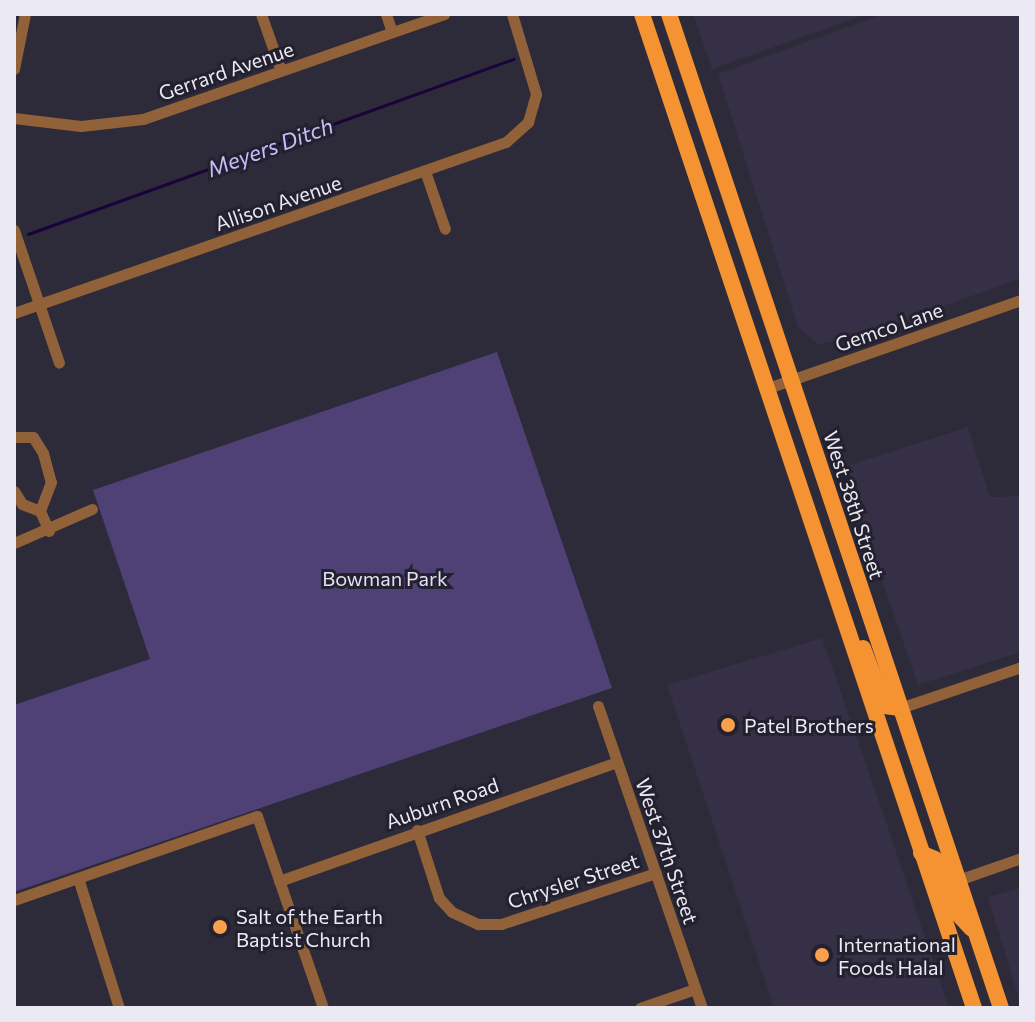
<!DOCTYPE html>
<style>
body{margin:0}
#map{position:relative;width:1035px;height:1022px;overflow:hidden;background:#2d2a39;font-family:Commissioner,sans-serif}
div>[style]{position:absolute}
.built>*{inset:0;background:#353045}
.green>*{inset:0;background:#4f4076}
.stream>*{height:3px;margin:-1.5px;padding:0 1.5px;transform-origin:1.5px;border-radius:1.5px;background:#1a033b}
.minor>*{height:11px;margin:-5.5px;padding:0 5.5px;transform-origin:5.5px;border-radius:5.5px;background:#916239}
.primary>*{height:16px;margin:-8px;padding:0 8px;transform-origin:8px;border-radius:8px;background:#f59332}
.dots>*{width:22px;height:22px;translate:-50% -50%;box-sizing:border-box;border:4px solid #24212f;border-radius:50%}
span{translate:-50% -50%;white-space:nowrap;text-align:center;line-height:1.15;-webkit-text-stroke:6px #24212f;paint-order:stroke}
.street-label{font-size:20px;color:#ebe9f3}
.park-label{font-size:20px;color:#e3dff6}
.poi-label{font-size:20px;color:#ebe9f3}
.left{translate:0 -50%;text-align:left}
.water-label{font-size:22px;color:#cabcfe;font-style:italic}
.frame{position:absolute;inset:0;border:16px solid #ebe9f3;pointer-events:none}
</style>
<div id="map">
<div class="built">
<div style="clip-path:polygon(693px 14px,867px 14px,712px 69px)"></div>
<div style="clip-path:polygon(884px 14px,1021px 14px,1021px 278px,885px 328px,819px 345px,798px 327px,718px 74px)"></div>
<div style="clip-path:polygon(968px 427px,990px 497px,1021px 496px,1021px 652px,918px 685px,843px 467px)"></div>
<div style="clip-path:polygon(822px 638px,881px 807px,949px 1008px,774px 1008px,667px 685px)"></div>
<div style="clip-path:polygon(1021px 888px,1021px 1006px,988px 897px)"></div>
</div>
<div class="green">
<div style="clip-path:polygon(497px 352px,612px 688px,14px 892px,14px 705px,150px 659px,93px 490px)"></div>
</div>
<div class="stream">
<div style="left:28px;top:234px;width:516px;rotate:-19.84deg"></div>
</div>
<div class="minor">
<div style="left:261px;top:14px;width:60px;rotate:70.7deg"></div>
<div style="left:386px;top:14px;width:19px;rotate:72deg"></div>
<div style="left:14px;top:69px;width:56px;rotate:-78.7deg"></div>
<div style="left:14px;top:118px;width:67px;rotate:6.8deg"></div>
<div style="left:81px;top:126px;width:62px;rotate:-6.4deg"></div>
<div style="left:143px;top:119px;width:319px;rotate:-19.2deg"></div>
<div style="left:425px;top:171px;width:61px;rotate:71deg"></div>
<div style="left:14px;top:230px;width:140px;rotate:71.3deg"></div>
<div style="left:14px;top:313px;width:521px;rotate:-19.17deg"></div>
<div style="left:506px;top:142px;width:30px;rotate:-42deg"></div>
<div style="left:528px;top:122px;width:29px;rotate:-74deg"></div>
<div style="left:536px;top:94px;width:84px;rotate:-106.7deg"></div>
<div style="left:768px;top:388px;width:268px;rotate:-19.2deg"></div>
<div style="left:14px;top:437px;width:19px"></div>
<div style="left:33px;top:437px;width:19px;rotate:58deg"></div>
<div style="left:43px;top:453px;width:30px;rotate:75deg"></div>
<div style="left:51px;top:482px;width:31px;rotate:111deg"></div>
<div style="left:40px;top:511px;width:22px;rotate:66deg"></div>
<div style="left:14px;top:491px;width:15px;rotate:58deg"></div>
<div style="left:22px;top:504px;width:19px;rotate:21deg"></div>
<div style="left:14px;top:543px;width:85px;rotate:-23.6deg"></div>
<div style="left:598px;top:706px;width:319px;rotate:71deg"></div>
<div style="left:900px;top:708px;width:128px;rotate:-18.7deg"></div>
<div style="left:417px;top:830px;width:71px;rotate:72.1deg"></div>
<div style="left:439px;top:898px;width:19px;rotate:47deg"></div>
<div style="left:452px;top:912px;width:29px;rotate:25deg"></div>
<div style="left:478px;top:924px;width:23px"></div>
<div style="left:501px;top:924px;width:163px;rotate:-18.2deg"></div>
<div style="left:78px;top:878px;width:136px;rotate:72.5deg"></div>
<div style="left:958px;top:880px;width:67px;rotate:-19.2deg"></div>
<div style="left:279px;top:881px;width:358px;rotate:-19.4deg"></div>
<div style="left:14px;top:900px;width:257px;rotate:-19.1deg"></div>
<div style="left:257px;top:816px;width:203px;rotate:71deg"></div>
<div style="left:640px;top:1008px;width:58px;rotate:-19.1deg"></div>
</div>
<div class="primary">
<div style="left:642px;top:14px;width:1048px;rotate:71.53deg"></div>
<div style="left:669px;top:14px;width:1048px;rotate:71.53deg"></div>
<div style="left:863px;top:648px;width:62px;rotate:69.2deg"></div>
<div style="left:885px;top:706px;width:15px;rotate:8deg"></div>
<div style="left:921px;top:853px;width:15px;rotate:23deg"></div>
<div style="left:935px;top:859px;width:57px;rotate:68.4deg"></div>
<div style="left:956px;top:912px;width:23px;rotate:47deg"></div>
</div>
<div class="dots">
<div style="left:728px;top:725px;background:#f9a04d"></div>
<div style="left:220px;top:927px;background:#f9a04d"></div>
<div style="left:822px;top:955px;background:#f9a04d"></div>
</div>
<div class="street-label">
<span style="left:226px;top:71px;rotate:-19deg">Gerrard Avenue</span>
<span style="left:278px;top:203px;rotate:-19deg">Allison Avenue</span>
<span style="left:889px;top:327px;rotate:-19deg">Gemco Lane</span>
<span style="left:854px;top:505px;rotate:72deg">West 38th Street</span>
<span style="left:442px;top:803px;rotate:-19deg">Auburn Road</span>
<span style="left:667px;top:851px;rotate:71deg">West 37th Street</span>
<span style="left:573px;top:881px;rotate:-18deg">Chrysler Street</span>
</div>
<div class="park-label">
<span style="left:385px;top:578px">Bowman Park</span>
</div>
<div class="poi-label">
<span class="left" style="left:744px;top:725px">Patel Brothers</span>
<span class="left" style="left:236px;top:928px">Salt of the Earth<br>Baptist Church</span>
<span class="left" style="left:838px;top:956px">International<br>Foods Halal</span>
</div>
<div class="water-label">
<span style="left:270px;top:147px;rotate:-20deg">Meyers Ditch</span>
</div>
<div class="frame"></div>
</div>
